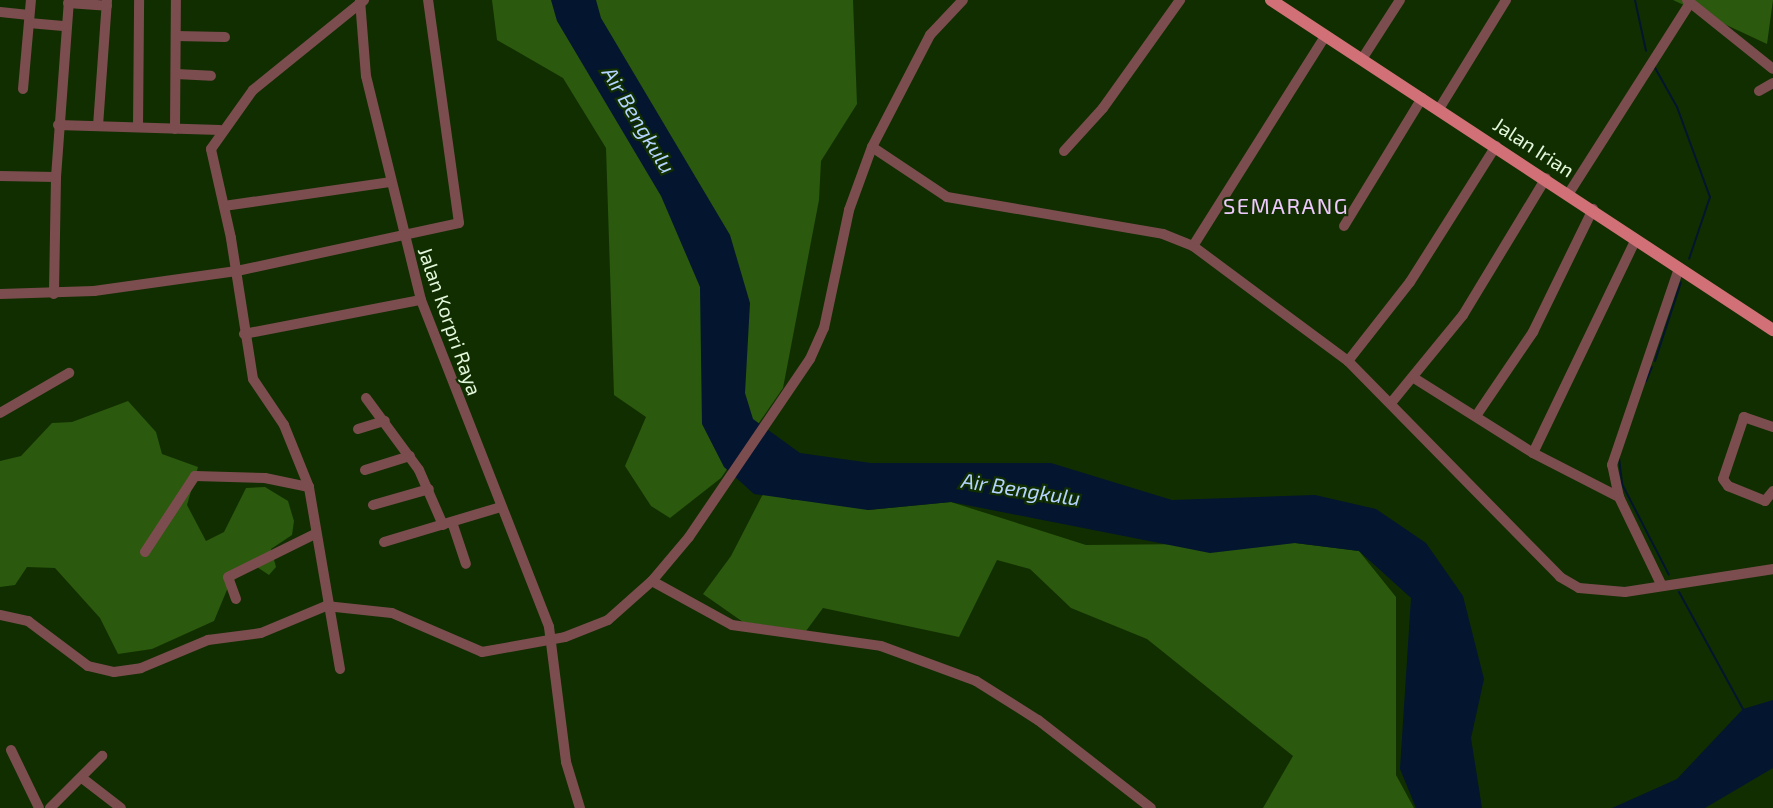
<!DOCTYPE html>
<style>
body{margin:0}
#map{position:relative;width:1773px;height:808px;overflow:hidden;background:#112e00;font-family:"Exo 2",sans-serif}
div>[style]{position:absolute}
.green>*{inset:0;background:#2b590d}
.water>*{inset:0;background:#03152f}
.stream>*{height:2px;margin:-1px;padding:0 1px;transform-origin:1px;border-radius:1px;background:#03152f}
.minor>*{height:10px;margin:-5px;padding:0 5px;transform-origin:5px;border-radius:5px;background:#7c4d4f}
.major>*{height:12px;margin:-6px;padding:0 6px;transform-origin:6px;border-radius:6px;background:#d17077}
span{translate:-50% -50%;white-space:nowrap;text-align:center;line-height:1.15;-webkit-text-stroke:4.5px #112e00;paint-order:stroke}
.street-label{font-size:20px;color:#e4f7dc}
.water-label{font-size:21px;color:#b4d4ff;font-style:italic}
.quarter-label{font-size:22px;color:#efcafe;letter-spacing:1.5px}
</style>
<div id="map">
<div class="green">
<div style="clip-path:polygon(492px 0,853px 0,857px 104px,821px 161px,819px 200px,783px 388px,721px 478px,670px 518px,651px 506px,625px 466px,646px 417px,614px 395px,606px 148px,563px 78px,497px 40px)"></div>
<div style="clip-path:polygon(1673px 0,1773px 0,1767px 44px)"></div>
<div style="clip-path:polygon(128px 401px,156px 432px,162px 454px,198px 467px,187px 505px,206px 541px,224px 532px,246px 488px,265px 487px,288px 501px,294px 521px,292px 535px,271px 549px,276px 567px,269px 575px,251px 563px,229px 585px,214px 621px,152px 649px,118px 654px,100px 618px,55px 568px,27px 567px,15px 585px,0 587px,0 461px,21px 456px,52px 423px,72px 422px)"></div>
<div style="clip-path:polygon(827px 489px,868px 510px,951px 502px,1086px 545px,1295px 543px,1359px 551px,1396px 597px,1396px 775px,1414px 808px,1263px 808px,1293px 756px,1147px 639px,1071px 608px,1030px 569px,997px 560px,959px 637px,823px 608px,806px 631px,743px 622px,703px 594px,731px 556px,764px 492px,793px 500px)"></div>
</div>
<div class="water">
<div style="clip-path:polygon(551px 0,596px 0,601px 18px,730px 235px,750px 303px,745px 393px,753px 419px,800px 453px,871px 463px,1051px 463px,1172px 500px,1315px 495px,1376px 509px,1426px 543px,1463px 596px,1484px 679px,1471px 738px,1482px 808px,1416px 808px,1400px 769px,1411px 598px,1359px 551px,1295px 543px,1210px 553px,951px 502px,868px 510px,754px 494px,724px 467px,702px 424px,700px 287px,661px 196px,557px 21px)"></div>
<div style="clip-path:polygon(1773px 700px,1773px 768px,1705px 808px,1612px 808px,1677px 779px,1743px 709px)"></div>
</div>
<div class="stream">
<div style="left:1635px;top:0;width:52px;rotate:77.8deg"></div>
<div style="left:1654px;top:66px;width:47px;rotate:60.7deg"></div>
<div style="left:1677px;top:107px;width:96px;rotate:69.9deg"></div>
<div style="left:1710px;top:197px;width:65px;rotate:108.7deg"></div>
<div style="left:1655px;top:361px;width:83px;rotate:-71.8deg"></div>
<div style="left:1646px;top:381px;width:15px;rotate:-67deg"></div>
<div style="left:1619px;top:458px;width:26px;rotate:83deg"></div>
<div style="left:1622px;top:484px;width:102px;rotate:62.7deg"></div>
<div style="left:1679px;top:592px;width:133px;rotate:61.3deg"></div>
</div>
<div class="minor">
<div style="left:360px;top:0;width:76px;rotate:85.5deg"></div>
<div style="left:366px;top:76px;width:231px;rotate:76.2deg"></div>
<div style="left:421px;top:300px;width:351px;rotate:68.6deg"></div>
<div style="left:549px;top:627px;width:136px;rotate:82.8deg"></div>
<div style="left:566px;top:762px;width:48px;rotate:73.1deg"></div>
<div style="left:1687px;top:0;width:110px;rotate:38.7deg"></div>
<div style="left:68px;top:3px;width:39px;rotate:4deg"></div>
<div style="left:0;top:12px;width:29px;rotate:6deg"></div>
<div style="left:29px;top:23px;width:37px;rotate:5deg"></div>
<div style="left:176px;top:36px;width:49px;rotate:1.2deg"></div>
<div style="left:1362px;top:59px;width:70px;rotate:-57.2deg"></div>
<div style="left:176px;top:74px;width:35px;rotate:3deg"></div>
<div style="left:23px;top:89px;width:89px;rotate:-84.9deg"></div>
<div style="left:1759px;top:91px;width:16px;rotate:-30deg"></div>
<div style="left:1439px;top:109px;width:128px;rotate:-58.4deg"></div>
<div style="left:58px;top:125px;width:162px;rotate:1.8deg"></div>
<div style="left:98px;top:126px;width:126px;rotate:-85.9deg"></div>
<div style="left:138px;top:127px;width:127px;rotate:-89.5deg"></div>
<div style="left:175px;top:129px;width:129px;rotate:-89.6deg"></div>
<div style="left:872px;top:147px;width:90px;rotate:33.7deg"></div>
<div style="left:947px;top:197px;width:219px;rotate:9.7deg"></div>
<div style="left:1163px;top:234px;width:32px;rotate:22deg"></div>
<div style="left:1193px;top:246px;width:193px;rotate:36.6deg"></div>
<div style="left:1348px;top:361px;width:303px;rotate:45.5deg"></div>
<div style="left:1560px;top:577px;width:22px;rotate:30deg"></div>
<div style="left:1579px;top:588px;width:46px;rotate:5deg"></div>
<div style="left:1625px;top:592px;width:150px;rotate:-8.8deg"></div>
<div style="left:1064px;top:151px;width:58px;rotate:-47.8deg"></div>
<div style="left:1103px;top:108px;width:133px;rotate:-54.5deg"></div>
<div style="left:0;top:176px;width:56px;rotate:1deg"></div>
<div style="left:56px;top:177px;width:117px;rotate:91deg"></div>
<div style="left:56px;top:177px;width:177px;rotate:-85.8deg"></div>
<div style="left:1569px;top:193px;width:225px;rotate:-57.5deg"></div>
<div style="left:224px;top:206px;width:169px;rotate:-8.2deg"></div>
<div style="left:1344px;top:226px;width:150px;rotate:-58.6deg"></div>
<div style="left:1193px;top:246px;width:249px;rotate:-57.8deg"></div>
<div style="left:0;top:294px;width:94px;rotate:-1.8deg"></div>
<div style="left:94px;top:291px;width:144px;rotate:-8deg"></div>
<div style="left:237px;top:271px;width:227px;rotate:-12.2deg"></div>
<div style="left:459px;top:223px;width:225px;rotate:-97.9deg"></div>
<div style="left:244px;top:334px;width:180px;rotate:-10.9deg"></div>
<div style="left:1348px;top:361px;width:100px;rotate:-51.9deg"></div>
<div style="left:1410px;top:282px;width:161px;rotate:-57.7deg"></div>
<div style="left:1414px;top:378px;width:141px;rotate:32.2deg"></div>
<div style="left:1533px;top:453px;width:97px;rotate:27.1deg"></div>
<div style="left:366px;top:398px;width:89px;rotate:53.6deg"></div>
<div style="left:419px;top:470px;width:60px;rotate:66.4deg"></div>
<div style="left:1391px;top:403px;width:114px;rotate:-50.7deg"></div>
<div style="left:1463px;top:315px;width:160px;rotate:-58.8deg"></div>
<div style="left:0;top:413px;width:80px;rotate:-30.1deg"></div>
<div style="left:1476px;top:416px;width:102px;rotate:-55.8deg"></div>
<div style="left:1533px;top:332px;width:137px;rotate:-64deg"></div>
<div style="left:1773px;top:427px;width:31px;rotate:-161deg"></div>
<div style="left:1744px;top:417px;width:65px;rotate:108.7deg"></div>
<div style="left:1723px;top:479px;width:9px;rotate:54deg"></div>
<div style="left:1728px;top:486px;width:40px;rotate:22deg"></div>
<div style="left:1765px;top:501px;width:13px;rotate:-51deg"></div>
<div style="left:358px;top:429px;width:28px;rotate:-17deg"></div>
<div style="left:1533px;top:453px;width:237px;rotate:-64.3deg"></div>
<div style="left:365px;top:470px;width:47px;rotate:-17.3deg"></div>
<div style="left:373px;top:505px;width:58px;rotate:-15.9deg"></div>
<div style="left:452px;top:522px;width:44px;rotate:71.6deg"></div>
<div style="left:384px;top:542px;width:122px;rotate:-16.7deg"></div>
<div style="left:145px;top:552px;width:91px;rotate:-56.7deg"></div>
<div style="left:195px;top:476px;width:70px;rotate:1.6deg"></div>
<div style="left:265px;top:478px;width:45px;rotate:11.6deg"></div>
<div style="left:652px;top:581px;width:91px;rotate:28.8deg"></div>
<div style="left:732px;top:625px;width:150px;rotate:8deg"></div>
<div style="left:881px;top:646px;width:101px;rotate:20.2deg"></div>
<div style="left:976px;top:681px;width:73px;rotate:32.2deg"></div>
<div style="left:1038px;top:720px;width:143px;rotate:37.9deg"></div>
<div style="left:1661px;top:584px;width:97px;rotate:-115.8deg"></div>
<div style="left:1619px;top:497px;width:33px;rotate:-102deg"></div>
<div style="left:1612px;top:465px;width:208px;rotate:-71.2deg"></div>
<div style="left:236px;top:599px;width:23px;rotate:-110deg"></div>
<div style="left:228px;top:577px;width:97px;rotate:-26.3deg"></div>
<div style="left:0;top:615px;width:29px;rotate:12deg"></div>
<div style="left:28px;top:621px;width:75px;rotate:36.9deg"></div>
<div style="left:88px;top:666px;width:27px;rotate:13deg"></div>
<div style="left:114px;top:672px;width:27px;rotate:-8deg"></div>
<div style="left:141px;top:668px;width:73px;rotate:-22.7deg"></div>
<div style="left:208px;top:640px;width:53px;rotate:-7.5deg"></div>
<div style="left:261px;top:633px;width:70px;rotate:-22.6deg"></div>
<div style="left:326px;top:606px;width:66px;rotate:6.1deg"></div>
<div style="left:392px;top:613px;width:98px;rotate:23.4deg"></div>
<div style="left:482px;top:652px;width:84px;rotate:-10.2deg"></div>
<div style="left:565px;top:637px;width:46px;rotate:-21.6deg"></div>
<div style="left:608px;top:620px;width:59px;rotate:-41.6deg"></div>
<div style="left:652px;top:581px;width:57px;rotate:-49.9deg"></div>
<div style="left:689px;top:537px;width:215px;rotate:-55.8deg"></div>
<div style="left:810px;top:359px;width:34px;rotate:-66deg"></div>
<div style="left:824px;top:328px;width:121px;rotate:-78deg"></div>
<div style="left:849px;top:210px;width:67px;rotate:-69.9deg"></div>
<div style="left:872px;top:147px;width:126px;rotate:-62.6deg"></div>
<div style="left:930px;top:35px;width:48px;rotate:-46.7deg"></div>
<div style="left:340px;top:669px;width:185px;rotate:-99.7deg"></div>
<div style="left:309px;top:487px;width:67px;rotate:-112deg"></div>
<div style="left:284px;top:425px;width:55px;rotate:-124deg"></div>
<div style="left:253px;top:379px;width:143px;rotate:-98.9deg"></div>
<div style="left:231px;top:238px;width:91px;rotate:-102.7deg"></div>
<div style="left:211px;top:149px;width:72px;rotate:-54.6deg"></div>
<div style="left:253px;top:90px;width:143px;rotate:-39deg"></div>
<div style="left:11px;top:750px;width:64px;rotate:64.2deg"></div>
<div style="left:82px;top:778px;width:49px;rotate:37.6deg"></div>
<div style="left:50px;top:808px;width:74px;rotate:-45deg"></div>
</div>
<div class="major">
<div style="left:1271px;top:0;width:601px;rotate:33.32deg"></div>
</div>
<div class="street-label">
<span style="left:1534px;top:147px;rotate:33deg">Jalan Irian</span>
<span style="left:450px;top:321px;rotate:71deg">Jalan Korpri Raya</span>
</div>
<div class="water-label">
<span style="left:639px;top:120px;rotate:59deg">Air Bengkulu</span>
<span style="left:1021px;top:489px;rotate:9deg">Air Bengkulu</span>
</div>
<div class="quarter-label">
<span style="left:1286px;top:206px">SEMARANG</span>
</div>
</div>
